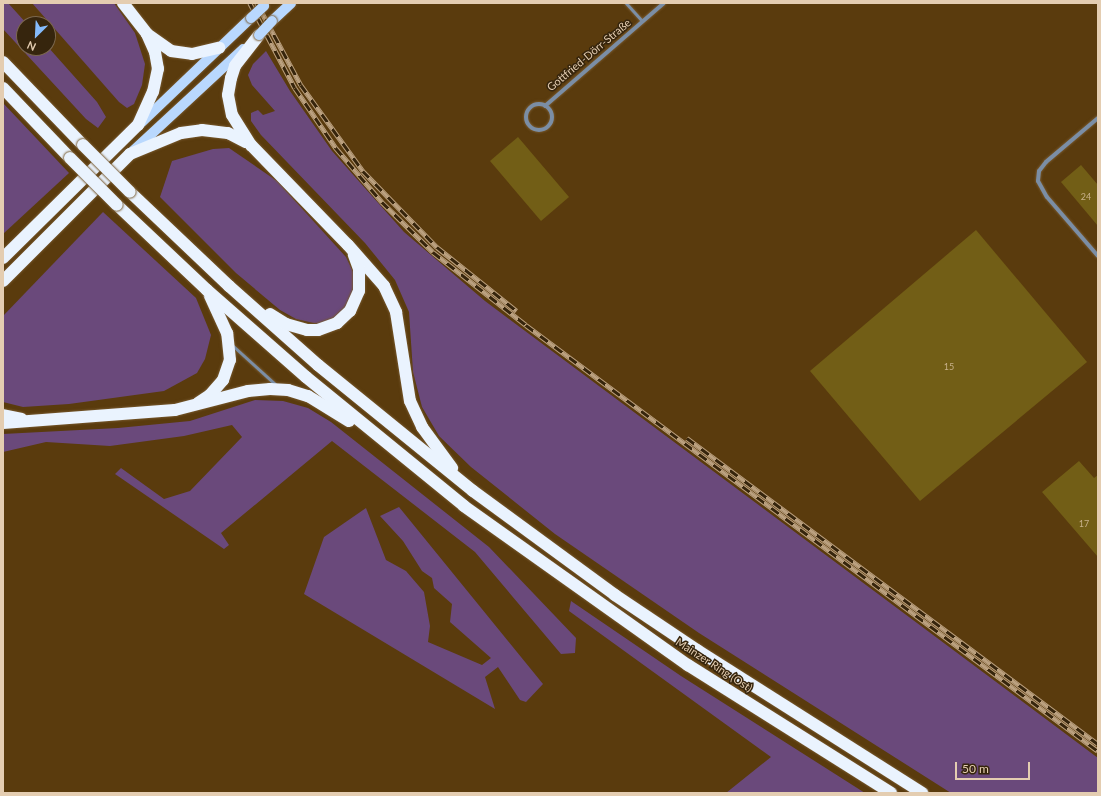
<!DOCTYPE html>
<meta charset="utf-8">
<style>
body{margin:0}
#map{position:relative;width:1101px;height:796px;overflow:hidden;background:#5a3b0d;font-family:Lato,sans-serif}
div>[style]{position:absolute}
.green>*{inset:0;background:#6a497b}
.building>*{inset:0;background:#725e16}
.roads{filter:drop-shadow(0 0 1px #76582e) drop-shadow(0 0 1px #76582e)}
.lane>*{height:3px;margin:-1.5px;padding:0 1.5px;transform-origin:1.5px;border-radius:1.5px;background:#7b8ea5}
.street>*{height:4px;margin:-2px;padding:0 2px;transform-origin:2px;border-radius:2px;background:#7b8ea5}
.street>.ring{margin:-2px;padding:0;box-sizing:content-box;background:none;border:4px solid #7b8ea5;border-radius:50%}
.primary>*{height:10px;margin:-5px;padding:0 5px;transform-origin:5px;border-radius:5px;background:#b9d8fe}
.highway>*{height:12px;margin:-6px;padding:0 6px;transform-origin:6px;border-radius:6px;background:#eaf3fe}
.rail>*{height:4.5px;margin-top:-2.25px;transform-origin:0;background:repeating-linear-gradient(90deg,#36250d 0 9px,#bba180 0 18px);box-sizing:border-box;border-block:1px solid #bba180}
.bridges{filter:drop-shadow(0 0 1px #76582e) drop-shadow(0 0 1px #76582e)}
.primary-bridge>*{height:10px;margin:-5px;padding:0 5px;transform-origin:5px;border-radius:5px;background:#b9d8fe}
.highway-bridge>*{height:12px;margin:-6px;padding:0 6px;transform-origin:6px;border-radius:6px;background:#eaf3fe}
span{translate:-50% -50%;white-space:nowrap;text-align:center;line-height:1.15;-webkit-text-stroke:3px #36250d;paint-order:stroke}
.number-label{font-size:9px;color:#c8b18a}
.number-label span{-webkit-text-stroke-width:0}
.street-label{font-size:11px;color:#e4cdb1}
.frame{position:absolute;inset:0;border:4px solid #e4cdb1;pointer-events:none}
.north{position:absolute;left:16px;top:16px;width:40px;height:40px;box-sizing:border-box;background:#36250d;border:1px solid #7c684f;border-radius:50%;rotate:204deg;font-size:11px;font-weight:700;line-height:16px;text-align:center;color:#e4cdb1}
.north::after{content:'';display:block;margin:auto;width:14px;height:18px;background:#85bbfb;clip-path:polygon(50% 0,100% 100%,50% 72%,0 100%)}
.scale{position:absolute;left:955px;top:762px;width:75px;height:18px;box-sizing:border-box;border:2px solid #e4cdb1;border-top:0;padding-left:5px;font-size:12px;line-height:14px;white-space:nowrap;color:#e4cdb1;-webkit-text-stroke:3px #36250d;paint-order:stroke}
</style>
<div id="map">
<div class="green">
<div style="clip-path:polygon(3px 3px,8px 3px,27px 24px,24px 24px,24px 48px,48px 47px,97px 102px,106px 117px,98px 128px,86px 119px,3px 29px)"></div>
<div style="clip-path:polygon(32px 3px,114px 3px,135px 33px,145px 64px,142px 85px,134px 104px,127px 108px,119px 102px)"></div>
<div style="clip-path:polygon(266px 51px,290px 91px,332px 151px,404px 232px,485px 301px,1098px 758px,1098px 793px,951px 793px,699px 633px,555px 534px,471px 467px,439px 436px,422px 407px,413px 372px,409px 312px,395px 280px,365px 243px,261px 135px,251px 121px,251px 113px,258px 110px,263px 115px,275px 111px,252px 85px,248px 75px,253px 64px)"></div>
<div style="clip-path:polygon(3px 103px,69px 173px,3px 234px)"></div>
<div style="clip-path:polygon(229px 148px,277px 181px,346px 257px,355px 276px,356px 291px,341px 315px,318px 324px,296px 319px,280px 310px,236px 273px,160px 197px,172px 161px,213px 149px)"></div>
<div style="clip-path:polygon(103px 212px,196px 298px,211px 335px,205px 359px,197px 373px,164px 391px,69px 404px,23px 407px,3px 402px,3px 316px)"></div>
<div style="clip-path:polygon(255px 400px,283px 401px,308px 408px,331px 422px,489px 547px,576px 638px,575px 653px,561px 654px,475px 552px,332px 441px,221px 533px,229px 545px,224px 549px,115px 474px,121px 468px,164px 499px,190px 491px,242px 437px,232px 425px,184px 436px,110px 446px,46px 442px,3px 452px,3px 434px,118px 428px,190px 421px)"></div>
<div style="clip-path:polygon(399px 507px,543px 684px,526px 702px,520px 700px,498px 667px,485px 677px,495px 709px,304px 594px,324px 537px,366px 508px,386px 560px,406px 571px,424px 592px,430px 626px,428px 642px,482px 665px,491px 658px,450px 622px,452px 604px,434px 588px,432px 578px,422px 571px,403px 541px,380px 516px)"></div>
<div style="clip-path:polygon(571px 601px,681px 676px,865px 793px,726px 793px,771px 757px,569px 611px)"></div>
</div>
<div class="building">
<div style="clip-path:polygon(518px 137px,569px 197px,541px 221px,490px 161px)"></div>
<div style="clip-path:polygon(1081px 165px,1098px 185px,1098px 226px,1061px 182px)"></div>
<div style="clip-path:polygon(976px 230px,1087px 362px,920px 501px,810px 371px)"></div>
<div style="clip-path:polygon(1079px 461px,1094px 478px,1098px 475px,1098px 557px,1042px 492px)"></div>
</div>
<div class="roads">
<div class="lane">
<div style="left:626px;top:3px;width:24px;rotate:48deg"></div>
<div style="left:232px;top:345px;width:59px;rotate:42.3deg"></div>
</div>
<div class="street">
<div class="ring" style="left:526px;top:104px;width:22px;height:22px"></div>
<div style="left:545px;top:106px;width:157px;rotate:-40.9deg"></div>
<div style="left:1098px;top:118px;width:68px;rotate:139.8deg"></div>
<div style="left:1046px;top:162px;width:11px;rotate:128deg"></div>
<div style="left:1039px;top:171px;width:10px;rotate:96deg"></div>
<div style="left:1038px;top:181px;width:18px;rotate:61deg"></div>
<div style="left:1047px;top:197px;width:78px;rotate:49.2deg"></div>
</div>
<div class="primary">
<div style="left:272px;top:21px;width:26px;rotate:-43deg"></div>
<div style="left:141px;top:123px;width:152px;rotate:-43.7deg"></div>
<div style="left:133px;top:151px;width:150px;rotate:-42.8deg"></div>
</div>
<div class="highway">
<div style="left:123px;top:3px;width:39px;rotate:52deg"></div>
<div style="left:147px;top:34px;width:29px;rotate:35deg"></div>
<div style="left:171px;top:51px;width:21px;rotate:8deg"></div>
<div style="left:192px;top:54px;width:28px;rotate:-13deg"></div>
<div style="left:259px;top:35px;width:39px;rotate:128deg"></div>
<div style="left:235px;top:66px;width:13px;rotate:108deg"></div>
<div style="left:231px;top:78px;width:17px;rotate:100deg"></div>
<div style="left:228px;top:95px;width:20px;rotate:79deg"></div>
<div style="left:232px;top:115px;width:36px;rotate:58deg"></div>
<div style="left:251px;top:145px;width:139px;rotate:45.9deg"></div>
<div style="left:348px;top:245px;width:55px;rotate:48.7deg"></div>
<div style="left:384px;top:286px;width:29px;rotate:65deg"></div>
<div style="left:396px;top:312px;width:90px;rotate:81.1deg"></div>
<div style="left:410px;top:401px;width:29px;rotate:65deg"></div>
<div style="left:422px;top:427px;width:51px;rotate:53.8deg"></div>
<div style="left:3px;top:62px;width:115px;rotate:46.1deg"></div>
<div style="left:3px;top:88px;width:97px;rotate:46.3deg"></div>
<div style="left:130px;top:192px;width:137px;rotate:43.5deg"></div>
<div style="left:229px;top:286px;width:119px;rotate:41.6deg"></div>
<div style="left:318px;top:365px;width:200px;rotate:39.1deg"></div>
<div style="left:473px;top:491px;width:176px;rotate:36.2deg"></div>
<div style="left:615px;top:595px;width:99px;rotate:33.9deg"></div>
<div style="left:697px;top:650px;width:267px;rotate:32.4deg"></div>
<div style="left:117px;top:205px;width:124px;rotate:43.4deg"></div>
<div style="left:207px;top:290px;width:132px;rotate:41.3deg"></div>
<div style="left:306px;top:377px;width:204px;rotate:39.2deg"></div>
<div style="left:464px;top:506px;width:275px;rotate:35.4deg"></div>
<div style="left:688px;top:665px;width:240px;rotate:32.2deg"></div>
<div style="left:3px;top:258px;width:190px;rotate:-44.6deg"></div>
<div style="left:138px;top:125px;width:36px;rotate:-66deg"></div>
<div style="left:153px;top:92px;width:24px;rotate:-78deg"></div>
<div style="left:158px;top:69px;width:17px;rotate:-100deg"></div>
<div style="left:155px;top:52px;width:20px;rotate:-114deg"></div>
<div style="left:3px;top:281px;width:180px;rotate:-45deg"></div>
<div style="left:130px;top:154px;width:55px;rotate:-22.4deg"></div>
<div style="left:181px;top:133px;width:21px;rotate:-8deg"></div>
<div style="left:202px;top:130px;width:26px;rotate:7deg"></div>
<div style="left:228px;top:133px;width:20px;rotate:27deg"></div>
<div style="left:270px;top:314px;width:19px;rotate:32deg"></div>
<div style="left:286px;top:324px;width:22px;rotate:16deg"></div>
<div style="left:307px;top:330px;width:11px"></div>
<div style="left:318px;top:330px;width:20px;rotate:-20deg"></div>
<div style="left:337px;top:323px;width:18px;rotate:-43deg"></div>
<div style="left:350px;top:311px;width:22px;rotate:-66deg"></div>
<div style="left:359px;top:291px;width:22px;rotate:-90deg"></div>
<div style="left:359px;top:269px;width:15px;rotate:-110deg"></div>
<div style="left:198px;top:403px;width:14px;rotate:-34deg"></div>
<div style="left:210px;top:395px;width:20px;rotate:-49deg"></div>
<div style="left:223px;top:380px;width:21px;rotate:-71deg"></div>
<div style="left:230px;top:360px;width:27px;rotate:-96deg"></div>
<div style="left:227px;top:333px;width:41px;rotate:-114.7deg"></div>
<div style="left:3px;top:415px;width:19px;rotate:12deg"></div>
<div style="left:3px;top:423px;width:172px;rotate:-4.3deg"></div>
<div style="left:175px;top:410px;width:75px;rotate:-14.6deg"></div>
<div style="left:248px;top:391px;width:22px;rotate:-5deg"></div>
<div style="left:270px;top:389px;width:18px;rotate:3deg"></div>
<div style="left:288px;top:390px;width:21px;rotate:17deg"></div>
<div style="left:308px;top:396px;width:48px;rotate:31.4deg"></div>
</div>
</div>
<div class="rail">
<div style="left:250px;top:3px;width:96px;rotate:62.1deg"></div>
<div style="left:295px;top:88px;width:73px;rotate:55.7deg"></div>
<div style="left:336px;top:148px;width:71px;rotate:49.6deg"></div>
<div style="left:382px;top:202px;width:71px;rotate:44.4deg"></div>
<div style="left:433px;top:252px;width:118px;rotate:38.1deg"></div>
<div style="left:526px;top:325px;width:713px;rotate:36.68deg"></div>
<div style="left:257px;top:3px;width:93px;rotate:61.8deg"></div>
<div style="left:301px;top:85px;width:106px;rotate:54.2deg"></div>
<div style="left:363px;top:171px;width:106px;rotate:45.8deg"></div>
<div style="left:437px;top:247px;width:102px;rotate:38.7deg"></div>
<div style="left:687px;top:438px;width:512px;rotate:36.67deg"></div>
</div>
<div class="bridges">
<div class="primary-bridge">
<div style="left:251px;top:18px;width:18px;rotate:-43deg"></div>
<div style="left:259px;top:35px;width:19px;rotate:-47deg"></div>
</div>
<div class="highway-bridge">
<div style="left:83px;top:145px;width:66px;rotate:45deg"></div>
<div style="left:70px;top:158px;width:66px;rotate:45deg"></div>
</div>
</div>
<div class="number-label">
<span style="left:1086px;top:197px">24</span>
<span style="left:949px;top:367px">15</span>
<span style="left:1084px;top:524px">17</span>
</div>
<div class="street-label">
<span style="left:589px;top:55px;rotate:-40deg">Gottfried-Dörr-Straße</span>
<span style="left:714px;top:665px;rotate:33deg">Mainzer Ring (Ost)</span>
</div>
<div class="frame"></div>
<div class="north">N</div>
<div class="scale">50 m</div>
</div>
